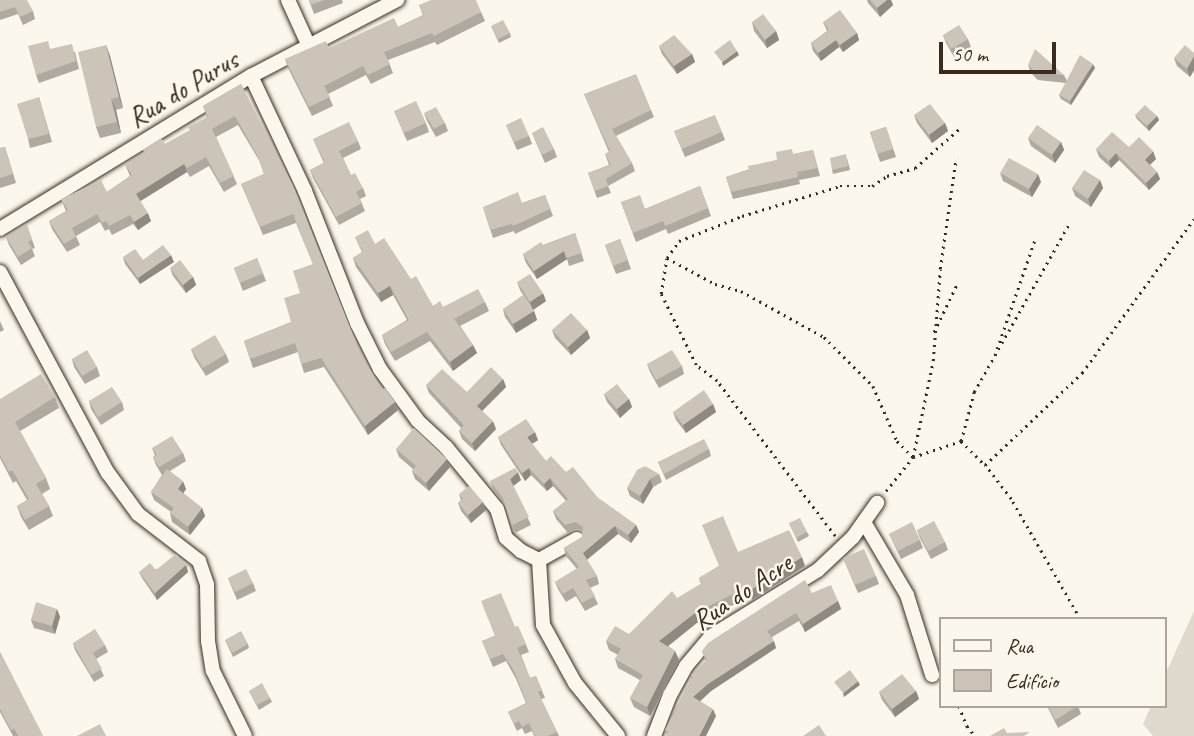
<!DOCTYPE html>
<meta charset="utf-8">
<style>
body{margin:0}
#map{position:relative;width:1194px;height:736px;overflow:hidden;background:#fbf7ec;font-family:Caveat,sans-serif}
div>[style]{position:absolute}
.green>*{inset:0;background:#dfd9ce}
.path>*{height:2.5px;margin-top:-1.25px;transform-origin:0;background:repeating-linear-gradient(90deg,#3b2a1e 0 2px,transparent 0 7px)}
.roads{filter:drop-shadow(0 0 2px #3b2a1e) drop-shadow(0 0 2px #3b2a1e)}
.street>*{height:14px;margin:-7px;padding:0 7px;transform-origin:7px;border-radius:7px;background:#fbf7ec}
.wall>*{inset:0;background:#afa99f}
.shaded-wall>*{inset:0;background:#8f8982}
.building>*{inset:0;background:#ccc4b9}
span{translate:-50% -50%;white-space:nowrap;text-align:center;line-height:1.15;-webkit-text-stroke:5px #fbf7ec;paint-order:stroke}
.street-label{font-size:28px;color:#3b2a1e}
.legend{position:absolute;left:939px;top:617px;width:228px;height:91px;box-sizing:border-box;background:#fbf7ec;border:2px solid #aea59a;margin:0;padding:9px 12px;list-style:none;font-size:21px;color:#3b2a1e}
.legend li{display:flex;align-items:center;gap:14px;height:35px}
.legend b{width:35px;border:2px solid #aea59a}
.scale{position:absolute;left:939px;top:42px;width:117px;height:32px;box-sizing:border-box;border:4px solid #3b2a1e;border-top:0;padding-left:9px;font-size:21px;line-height:24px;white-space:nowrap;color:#3b2a1e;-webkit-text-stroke:5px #fbf7ec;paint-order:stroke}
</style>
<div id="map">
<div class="green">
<div style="clip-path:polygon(1194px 611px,1194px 736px,1153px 736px,1143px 724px,1151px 706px,1164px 706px,1164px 677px)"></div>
</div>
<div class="path">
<div style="left:667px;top:258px;width:55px;rotate:28.4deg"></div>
<div style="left:715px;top:284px;width:27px;rotate:15deg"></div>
<div style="left:741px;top:291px;width:95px;rotate:29deg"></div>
<div style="left:824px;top:337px;width:69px;rotate:45deg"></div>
<div style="left:873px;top:386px;width:60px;rotate:66.4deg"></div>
<div style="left:897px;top:441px;width:23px;rotate:45deg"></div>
<div style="left:913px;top:457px;width:51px;rotate:-18.4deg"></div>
<div style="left:961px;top:441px;width:51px;rotate:-75.1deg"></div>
<div style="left:974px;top:392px;width:191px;rotate:-60.5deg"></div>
<div style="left:934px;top:332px;width:53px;rotate:-64.4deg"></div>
<div style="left:997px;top:349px;width:116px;rotate:-70.9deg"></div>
<div style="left:961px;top:441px;width:34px;rotate:45deg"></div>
<div style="left:886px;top:491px;width:43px;rotate:-51.5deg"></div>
<div style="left:913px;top:457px;width:98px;rotate:-78.2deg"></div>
<div style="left:933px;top:361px;width:92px;rotate:-85.6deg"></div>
<div style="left:940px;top:269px;width:112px;rotate:-81.8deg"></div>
<div style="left:835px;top:536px;width:195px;rotate:-127.3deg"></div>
<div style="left:717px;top:381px;width:26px;rotate:-143deg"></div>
<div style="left:696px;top:365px;width:79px;rotate:-116.2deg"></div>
<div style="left:661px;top:294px;width:36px;rotate:-81deg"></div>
<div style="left:667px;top:258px;width:21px;rotate:-55deg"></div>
<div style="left:679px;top:241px;width:68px;rotate:-21.6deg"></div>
<div style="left:742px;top:216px;width:102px;rotate:-17deg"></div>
<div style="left:840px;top:186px;width:32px"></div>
<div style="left:872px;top:186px;width:18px;rotate:-34deg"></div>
<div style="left:887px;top:176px;width:29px;rotate:-16deg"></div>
<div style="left:915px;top:168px;width:59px;rotate:-41.6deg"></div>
<div style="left:1080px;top:619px;width:138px;rotate:-119.9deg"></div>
<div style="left:1011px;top:499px;width:43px;rotate:-127.4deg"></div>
<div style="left:985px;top:465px;width:134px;rotate:-43.5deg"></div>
<div style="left:1082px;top:373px;width:190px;rotate:-54deg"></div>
<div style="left:959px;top:706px;width:22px;rotate:68deg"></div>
<div style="left:967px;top:726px;width:13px;rotate:51deg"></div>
</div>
<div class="roads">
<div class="street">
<div style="left:288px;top:0;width:48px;rotate:65.6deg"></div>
<div style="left:251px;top:76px;width:127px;rotate:64.8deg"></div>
<div style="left:305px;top:191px;width:142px;rotate:68.5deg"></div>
<div style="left:357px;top:323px;width:51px;rotate:63.4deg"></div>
<div style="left:380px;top:369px;width:64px;rotate:53.8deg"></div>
<div style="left:418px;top:421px;width:38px;rotate:43deg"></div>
<div style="left:446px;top:447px;width:80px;rotate:50.6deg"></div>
<div style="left:497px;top:509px;width:30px;rotate:73deg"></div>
<div style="left:506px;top:538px;width:20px;rotate:41deg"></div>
<div style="left:521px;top:551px;width:20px;rotate:27deg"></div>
<div style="left:0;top:229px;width:294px;rotate:-31.4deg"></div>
<div style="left:251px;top:76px;width:165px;rotate:-27.5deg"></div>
<div style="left:0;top:272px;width:228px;rotate:61.8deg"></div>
<div style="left:108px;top:473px;width:51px;rotate:53.8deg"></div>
<div style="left:138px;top:514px;width:77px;rotate:37.6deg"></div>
<div style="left:199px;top:561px;width:24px;rotate:71deg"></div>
<div style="left:207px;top:584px;width:57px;rotate:89deg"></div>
<div style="left:208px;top:641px;width:30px;rotate:81deg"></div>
<div style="left:213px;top:671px;width:72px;rotate:63.8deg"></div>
<div style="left:864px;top:522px;width:85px;rotate:59.5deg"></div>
<div style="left:907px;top:595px;width:84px;rotate:72.6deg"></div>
<div style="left:577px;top:539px;width:43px;rotate:151.1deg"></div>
<div style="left:539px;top:560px;width:65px;rotate:86.5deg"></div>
<div style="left:543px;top:625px;width:66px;rotate:61.1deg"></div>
<div style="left:575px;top:683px;width:68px;rotate:50.9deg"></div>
<div style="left:654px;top:736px;width:44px;rotate:-68.7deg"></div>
<div style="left:670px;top:695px;width:33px;rotate:-61deg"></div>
<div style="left:686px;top:666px;width:38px;rotate:-50deg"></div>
<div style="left:710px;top:637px;width:127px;rotate:-31.8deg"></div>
<div style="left:818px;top:570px;width:48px;rotate:-43.3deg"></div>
<div style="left:853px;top:537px;width:42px;rotate:-54.8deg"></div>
</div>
</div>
<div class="wall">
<div style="clip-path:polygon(0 0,33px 11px,35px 19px,23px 25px,18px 14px,0 20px)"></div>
<div style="clip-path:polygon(309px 0,342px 0,343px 3px,314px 14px)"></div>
<div style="clip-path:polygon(867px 0,891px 0,893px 5px,880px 17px,868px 3px)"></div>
<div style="clip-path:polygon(419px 5px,481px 12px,485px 21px,437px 45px,435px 42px,388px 60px,393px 73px,371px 84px,366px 75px,328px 94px,333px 106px,312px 116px,288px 68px,285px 59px,329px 48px,398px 27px,423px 15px)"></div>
<div style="clip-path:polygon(752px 22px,776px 31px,779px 40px,767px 48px,754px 31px)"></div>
<div style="clip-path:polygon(823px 22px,857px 33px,859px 40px,843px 52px,839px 47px,821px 61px,813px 51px,811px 43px,827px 31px)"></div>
<div style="clip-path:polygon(491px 26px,510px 33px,511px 37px,499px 43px)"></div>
<div style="clip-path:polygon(943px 35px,968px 39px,971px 47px,954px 57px,946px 43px)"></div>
<div style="clip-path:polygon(106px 45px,110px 56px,123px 108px,116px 110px,121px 133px,100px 138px,96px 127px)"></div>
<div style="clip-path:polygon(659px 46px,692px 54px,695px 62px,677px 74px,662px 54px)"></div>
<div style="clip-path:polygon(51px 49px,75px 52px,79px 69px,39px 83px,36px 75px)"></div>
<div style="clip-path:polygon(1194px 53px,1194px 70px,1190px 77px,1177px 66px,1174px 58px)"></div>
<div style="clip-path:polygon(1028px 65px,1064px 75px,1067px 81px,1095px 68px,1071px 105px,1061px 99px,1059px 95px,1066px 83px,1038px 80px,1031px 73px)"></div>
<div style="clip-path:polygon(241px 84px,360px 352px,382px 390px,395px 402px,398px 410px,368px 435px,324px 367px,304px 373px,298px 352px,253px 368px,244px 341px,291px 322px,300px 293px,313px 264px,296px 223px,263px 235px,241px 184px,264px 174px,260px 162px,238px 125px,216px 137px,237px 184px,224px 192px,209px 166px,190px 177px,187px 172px,140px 201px,151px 221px,138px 230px,133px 224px,112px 235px,109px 229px,105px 231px,100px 222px,76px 236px,80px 245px,67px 252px,52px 229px,49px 221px,66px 211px,61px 199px,107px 192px,130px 176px,125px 164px,145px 153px,143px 150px,165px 144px,189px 131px,207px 117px,203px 106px)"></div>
<div style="clip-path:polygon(584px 94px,651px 110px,654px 117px,616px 136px,632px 163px,635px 171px,608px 186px,611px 193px,597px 198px,588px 173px,609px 165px,605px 154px,609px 152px)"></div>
<div style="clip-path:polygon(39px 97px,52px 142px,30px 148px,28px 139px)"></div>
<div style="clip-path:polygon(394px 111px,426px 123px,429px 132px,407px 141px)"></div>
<div style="clip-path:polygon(424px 113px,445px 123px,448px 131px,436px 137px,427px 121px)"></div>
<div style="clip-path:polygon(914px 115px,945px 123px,948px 131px,932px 143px,917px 123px)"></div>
<div style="clip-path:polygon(1135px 115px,1157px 116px,1159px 120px,1149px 131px,1137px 119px)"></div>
<div style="clip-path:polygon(506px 125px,529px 136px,532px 144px,517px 150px)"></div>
<div style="clip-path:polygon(886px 127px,896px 157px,880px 162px,870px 132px)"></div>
<div style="clip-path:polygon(674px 131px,722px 132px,725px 140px,685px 157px)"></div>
<div style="clip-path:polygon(532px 133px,554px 149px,557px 157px,545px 163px)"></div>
<div style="clip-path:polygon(1028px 138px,1061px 142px,1064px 150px,1055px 163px,1031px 146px)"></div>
<div style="clip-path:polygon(313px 139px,358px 141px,361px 149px,343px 158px,351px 175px,363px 188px,366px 196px,360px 199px,365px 211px,339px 225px,313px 178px,310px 170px,324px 163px)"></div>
<div style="clip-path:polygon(5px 147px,16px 183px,0 188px,0 148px)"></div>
<div style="clip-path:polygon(1129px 147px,1156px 159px,1150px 165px,1157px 172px,1160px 179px,1149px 190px,1119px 160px,1111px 168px,1099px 157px,1096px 149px)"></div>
<div style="clip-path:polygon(813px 150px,820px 176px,799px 180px,800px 184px,733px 199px,726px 177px,794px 154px)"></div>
<div style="clip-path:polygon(847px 158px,850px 170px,833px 174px,832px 170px)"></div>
<div style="clip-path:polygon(1000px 173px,1041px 182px,1032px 197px,1003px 181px)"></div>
<div style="clip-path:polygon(1100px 180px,1103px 188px,1091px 207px,1075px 196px,1072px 188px)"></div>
<div style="clip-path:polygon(700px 186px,711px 216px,668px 234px,666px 229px,636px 242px,621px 202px,645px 209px)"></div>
<div style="clip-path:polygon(545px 195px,553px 216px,515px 234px,514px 231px,493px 238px,483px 207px,522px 203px)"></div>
<div style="clip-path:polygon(27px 225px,35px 248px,32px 249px,35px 256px,21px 265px,9px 245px,6px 237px)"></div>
<div style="clip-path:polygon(575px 233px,584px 261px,569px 266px,567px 259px,537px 279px,526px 263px,523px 254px,543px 245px)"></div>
<div style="clip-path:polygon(355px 237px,375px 244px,411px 279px,433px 306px,443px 307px,485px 302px,489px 311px,460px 326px,473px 345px,477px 353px,453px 371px,430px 341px,395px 361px,385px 344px,382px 335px,407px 320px,393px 295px,381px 302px,356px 267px,353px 258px,362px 252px)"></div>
<div style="clip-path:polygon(620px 239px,631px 269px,616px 274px,605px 245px)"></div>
<div style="clip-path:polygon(123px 257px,143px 260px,174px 262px,140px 284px,125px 264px)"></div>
<div style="clip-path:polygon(257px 258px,266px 281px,243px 291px,234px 268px)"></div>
<div style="clip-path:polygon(170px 268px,193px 277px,196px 285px,186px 293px,173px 276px)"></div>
<div style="clip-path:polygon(517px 282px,546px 301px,533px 310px,520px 290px)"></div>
<div style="clip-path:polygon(503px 309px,534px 311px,537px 320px,516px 333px,505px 317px)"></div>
<div style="clip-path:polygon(0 321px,4px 330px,0 332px)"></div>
<div style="clip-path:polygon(552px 330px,587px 330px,590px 338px,571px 355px,555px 338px)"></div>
<div style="clip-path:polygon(191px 349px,226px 354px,229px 362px,206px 376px,194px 357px)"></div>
<div style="clip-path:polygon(72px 359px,97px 367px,100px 376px,85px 384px,74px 367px)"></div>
<div style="clip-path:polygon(647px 364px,682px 366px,684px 374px,659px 388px,650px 372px)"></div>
<div style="clip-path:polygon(503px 379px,506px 387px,482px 411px,496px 429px,475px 451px,462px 439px,459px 431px,461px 428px,429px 393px,426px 385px,467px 392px)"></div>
<div style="clip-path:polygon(604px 394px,629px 399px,632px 407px,620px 418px,607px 402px)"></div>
<div style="clip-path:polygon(55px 397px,59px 408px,20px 431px,46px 478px,50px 489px,42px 494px,49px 506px,53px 516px,29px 530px,21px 517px,17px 506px,27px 500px,16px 481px,13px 483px,0 458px,0 399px)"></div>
<div style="clip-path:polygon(89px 401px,122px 402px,124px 410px,101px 425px,91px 409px)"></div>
<div style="clip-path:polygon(713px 404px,716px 412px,686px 433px,676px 420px,673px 412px)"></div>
<div style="clip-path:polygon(498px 437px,538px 440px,532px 444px,546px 461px,566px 472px,598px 498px,636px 525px,639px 532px,631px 543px,618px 534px,587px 560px,597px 576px,599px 584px,590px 588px,598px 604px,585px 611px,576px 596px,566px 602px,558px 589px,555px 582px,577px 569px,566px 556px,564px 548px,582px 537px,582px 533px,578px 529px,568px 533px,556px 519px,553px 511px,566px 501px,553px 486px,547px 491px,531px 475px,525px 481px,501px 445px)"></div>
<div style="clip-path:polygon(152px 448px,183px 453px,186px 461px,170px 471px,186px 489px,183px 493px,202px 508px,205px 516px,190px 535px,172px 522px,170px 513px,171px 512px,154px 500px,151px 492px,162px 475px,156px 465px,153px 457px,155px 456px)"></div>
<div style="clip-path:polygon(396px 449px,450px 467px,429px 491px,415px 479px,412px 471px,413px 469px,399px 457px)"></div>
<div style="clip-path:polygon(709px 449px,711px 456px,666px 480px,658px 462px)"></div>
<div style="clip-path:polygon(659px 474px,662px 482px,653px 487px,643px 504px,630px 496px,627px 488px)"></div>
<div style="clip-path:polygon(521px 480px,513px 486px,531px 525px,515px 533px,505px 505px,493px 489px,490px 481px)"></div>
<div style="clip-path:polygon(459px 494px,486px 510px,471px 523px,461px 511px,458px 503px,461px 500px)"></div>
<div style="clip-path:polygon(789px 523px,807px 532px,809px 536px,798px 542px)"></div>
<div style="clip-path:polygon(917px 530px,945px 542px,948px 550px,931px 559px,920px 538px)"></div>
<div style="clip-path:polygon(889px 534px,920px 540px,923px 548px,901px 559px)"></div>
<div style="clip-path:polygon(738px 552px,805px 566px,752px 600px,750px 597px,698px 622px,668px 646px,675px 651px,679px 660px,654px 710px,650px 716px,634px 707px,630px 698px,640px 680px,618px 668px,615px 659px,618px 655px,609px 650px,606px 641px,629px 634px,701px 584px,699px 578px,719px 566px)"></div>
<div style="clip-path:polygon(843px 558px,876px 576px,879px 584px,858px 593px)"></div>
<div style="clip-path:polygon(186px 565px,188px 572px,157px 600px,142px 578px,139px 572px)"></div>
<div style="clip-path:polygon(228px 578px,253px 583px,256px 591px,237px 600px)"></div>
<div style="clip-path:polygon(812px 593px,838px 601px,841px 609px,805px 632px,799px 621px,772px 637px,776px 648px,711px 691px,700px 701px,716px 716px,667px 735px,665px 730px,692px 678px,691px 675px,706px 661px,702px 651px)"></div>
<div style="clip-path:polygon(57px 609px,60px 617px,55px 634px,34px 628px,31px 620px)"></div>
<div style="clip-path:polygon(518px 626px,529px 652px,521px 655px,530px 678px,536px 676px,545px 698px,541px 699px,559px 736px,534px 736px,532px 731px,525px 734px,522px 728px,517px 731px,508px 712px,526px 703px,516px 679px,506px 661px,493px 667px,482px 641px)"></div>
<div style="clip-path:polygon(225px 640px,248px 644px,249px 648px,233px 657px)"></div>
<div style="clip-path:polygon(73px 643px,105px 645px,108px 652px,96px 659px,104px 676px,94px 682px,75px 650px)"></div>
<div style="clip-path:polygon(0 652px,43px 736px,13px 736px,0 712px)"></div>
<div style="clip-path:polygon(249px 691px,270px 698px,272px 702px,259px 710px)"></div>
<div style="clip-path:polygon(916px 691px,919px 699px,895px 717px,882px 700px,879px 692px)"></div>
<div style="clip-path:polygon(1047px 706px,1078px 706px,1081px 714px,1058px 728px)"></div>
</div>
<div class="shaded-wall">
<div style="clip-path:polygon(887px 0,891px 0,893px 5px,880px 17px,877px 8px)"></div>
<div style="clip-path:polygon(776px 31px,779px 40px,767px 48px,765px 40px)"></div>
<div style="clip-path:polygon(857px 33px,859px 40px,843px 52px,840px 45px)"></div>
<div style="clip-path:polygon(836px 40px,839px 47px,821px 61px,818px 53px)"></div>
<div style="clip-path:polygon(106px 45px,110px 56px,123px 108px,119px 97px)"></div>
<div style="clip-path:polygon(737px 51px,739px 55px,723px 66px,722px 62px)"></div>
<div style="clip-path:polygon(692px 54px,695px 62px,677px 74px,674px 66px)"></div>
<div style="clip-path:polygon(1194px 56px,1194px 70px,1190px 77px,1187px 69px)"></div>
<div style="clip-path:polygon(1093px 64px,1095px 68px,1071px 105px,1070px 101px)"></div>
<div style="clip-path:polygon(111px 99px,116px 110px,121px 133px,117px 122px)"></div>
<div style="clip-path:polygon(1157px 116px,1159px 120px,1149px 131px,1147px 126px)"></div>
<div style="clip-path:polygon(945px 123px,948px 131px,932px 143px,929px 135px)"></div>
<div style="clip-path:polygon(1061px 142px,1064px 150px,1055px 163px,1052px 155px)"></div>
<div style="clip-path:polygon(1153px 151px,1156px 159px,1147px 167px,1145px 160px)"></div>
<div style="clip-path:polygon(1116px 153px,1119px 160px,1111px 168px,1109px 161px)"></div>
<div style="clip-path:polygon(184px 164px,187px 172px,139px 202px,136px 194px)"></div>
<div style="clip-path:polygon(1157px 172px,1160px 179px,1149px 190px,1146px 183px)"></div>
<div style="clip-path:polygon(1038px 174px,1041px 182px,1032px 197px,1029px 189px)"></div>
<div style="clip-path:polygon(1100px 180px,1103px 188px,1091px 207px,1088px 199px)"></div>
<div style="clip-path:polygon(148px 213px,151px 221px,138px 230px,134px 222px)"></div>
<div style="clip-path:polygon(564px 251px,567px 259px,537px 279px,534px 271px)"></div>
<div style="clip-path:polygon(171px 255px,174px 262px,140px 284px,138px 278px)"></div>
<div style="clip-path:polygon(193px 277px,196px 285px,186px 293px,183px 285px)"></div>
<div style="clip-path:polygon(390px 286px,393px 295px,381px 302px,378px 293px)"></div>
<div style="clip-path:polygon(543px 293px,546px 301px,533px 310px,530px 302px)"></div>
<div style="clip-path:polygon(534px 311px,537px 320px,516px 333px,513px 324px)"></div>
<div style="clip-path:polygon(587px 330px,590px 338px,571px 355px,568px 347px)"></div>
<div style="clip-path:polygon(473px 345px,477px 353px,453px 371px,450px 362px)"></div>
<div style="clip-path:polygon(503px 379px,506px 387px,479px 414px,477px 406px)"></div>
<div style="clip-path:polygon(629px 399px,632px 407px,620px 418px,617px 409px)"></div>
<div style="clip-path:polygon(395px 402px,398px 410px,368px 435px,365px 426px)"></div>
<div style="clip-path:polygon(713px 404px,716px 412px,686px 433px,683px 425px)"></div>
<div style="clip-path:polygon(493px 421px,496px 429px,475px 451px,472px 443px)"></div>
<div style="clip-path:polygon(535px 432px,538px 440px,530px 445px,527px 437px)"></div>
<div style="clip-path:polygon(447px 459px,450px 467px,429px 491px,426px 483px)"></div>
<div style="clip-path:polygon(529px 468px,531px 475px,525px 481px,522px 473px)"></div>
<div style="clip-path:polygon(518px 472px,521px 480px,512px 487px,510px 479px)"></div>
<div style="clip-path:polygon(550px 478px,553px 486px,547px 491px,544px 484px)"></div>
<div style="clip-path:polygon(650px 479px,653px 487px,643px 504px,640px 496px)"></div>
<div style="clip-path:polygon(183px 481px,186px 489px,181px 497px,178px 489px)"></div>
<div style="clip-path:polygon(483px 502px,486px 510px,471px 523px,468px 515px)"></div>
<div style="clip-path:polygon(202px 508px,205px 516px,190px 535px,188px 527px)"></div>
<div style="clip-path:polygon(636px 525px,639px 532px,631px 543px,628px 535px)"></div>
<div style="clip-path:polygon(615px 526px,618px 534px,585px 561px,583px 553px)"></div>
<div style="clip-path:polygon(802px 557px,805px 566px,752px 600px,749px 591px)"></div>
<div style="clip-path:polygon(186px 565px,188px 572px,157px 600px,155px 593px)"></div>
<div style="clip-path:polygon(838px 601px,841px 609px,805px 632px,803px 624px)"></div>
<div style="clip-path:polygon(57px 609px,60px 617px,55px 634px,52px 626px)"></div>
<div style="clip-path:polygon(695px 613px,698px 622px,662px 651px,659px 641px)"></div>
<div style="clip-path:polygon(774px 641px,776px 648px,711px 691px,696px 705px,693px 697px,708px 684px)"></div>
<div style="clip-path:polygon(675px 651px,679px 660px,650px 716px,647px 707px)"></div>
<div style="clip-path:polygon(858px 681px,860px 685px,844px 697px,843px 693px)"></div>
<div style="clip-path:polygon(916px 691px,919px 699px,895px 717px,892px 709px)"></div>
<div style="clip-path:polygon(713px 709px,716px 716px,706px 736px,699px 736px)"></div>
</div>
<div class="building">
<div style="clip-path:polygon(0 0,27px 0,33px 11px,20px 17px,15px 7px,0 12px)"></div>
<div style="clip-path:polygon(309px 0,324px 0,310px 5px)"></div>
<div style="clip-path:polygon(431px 0,476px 0,481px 12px,434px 36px,432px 33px,384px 52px,390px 64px,368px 75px,363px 66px,324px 86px,330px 97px,309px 107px,285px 59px,326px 41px,329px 48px,394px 18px,398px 27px,424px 15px,419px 5px)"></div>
<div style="clip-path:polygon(870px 0,887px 0,877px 8px)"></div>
<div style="clip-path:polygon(840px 10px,857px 33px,840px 45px,836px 40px,818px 53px,811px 43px,829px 30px,823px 22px)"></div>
<div style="clip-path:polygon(763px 14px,776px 31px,765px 40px,752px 22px)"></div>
<div style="clip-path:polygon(503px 20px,510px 33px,498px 39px,491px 26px)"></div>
<div style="clip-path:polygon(959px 25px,968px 39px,951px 49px,943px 35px)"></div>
<div style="clip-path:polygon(674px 35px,692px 54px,674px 66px,659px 46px)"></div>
<div style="clip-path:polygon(730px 40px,737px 51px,722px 62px,714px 52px)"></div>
<div style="clip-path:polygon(48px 41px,50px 49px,72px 44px,76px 61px,36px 75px,28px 46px)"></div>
<div style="clip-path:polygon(106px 45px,119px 97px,111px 99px,117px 122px,96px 127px,78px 52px)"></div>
<div style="clip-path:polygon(1185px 45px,1194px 53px,1194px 56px,1187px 69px,1174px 58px)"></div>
<div style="clip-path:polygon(1035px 49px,1064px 75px,1035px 72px,1028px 65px)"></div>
<div style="clip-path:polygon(1080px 55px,1093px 64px,1070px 101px,1059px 95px)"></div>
<div style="clip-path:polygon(636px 74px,651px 110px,612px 129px,632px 163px,606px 179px,608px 186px,595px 191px,588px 173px,611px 165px,605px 154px,610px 151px,584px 94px)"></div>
<div style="clip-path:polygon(241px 84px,293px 186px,360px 352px,382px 390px,385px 388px,395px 402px,365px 426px,321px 358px,301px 364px,295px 343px,250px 359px,244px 341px,291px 322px,284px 298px,300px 293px,293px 271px,313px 264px,293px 214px,260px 227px,241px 184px,264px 174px,257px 155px,235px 116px,212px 129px,234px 176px,220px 183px,206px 157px,187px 168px,184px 164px,136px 194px,148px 213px,134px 222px,130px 215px,109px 226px,106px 221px,102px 223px,97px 214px,72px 228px,76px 237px,64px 244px,49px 221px,68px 210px,61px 199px,101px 180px,107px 192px,132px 175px,125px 164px,145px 153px,143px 150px,161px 138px,165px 144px,190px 130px,188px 127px,208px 117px,203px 106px)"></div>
<div style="clip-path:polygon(39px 97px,49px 134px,28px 139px,17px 104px)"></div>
<div style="clip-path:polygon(416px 101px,426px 123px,404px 133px,394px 111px)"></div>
<div style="clip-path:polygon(930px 104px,945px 123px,929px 135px,914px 115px)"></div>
<div style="clip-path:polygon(1145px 105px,1157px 116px,1147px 126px,1135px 115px)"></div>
<div style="clip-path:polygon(436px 107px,445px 123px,434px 129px,424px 113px)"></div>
<div style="clip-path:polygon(715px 115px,722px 132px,682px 149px,674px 131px)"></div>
<div style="clip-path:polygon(521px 118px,529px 136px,514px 142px,506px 125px)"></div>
<div style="clip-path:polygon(349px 122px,358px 141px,339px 151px,351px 175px,355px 173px,363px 188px,356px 192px,362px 203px,336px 217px,310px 170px,325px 162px,313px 139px)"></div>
<div style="clip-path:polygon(1037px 125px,1061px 142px,1052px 155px,1028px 138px)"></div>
<div style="clip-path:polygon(543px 127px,554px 149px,542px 155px,532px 133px)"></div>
<div style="clip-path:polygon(886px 127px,893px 149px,877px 154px,870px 132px)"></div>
<div style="clip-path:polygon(1112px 132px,1129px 147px,1139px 137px,1153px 151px,1145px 160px,1157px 172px,1146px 183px,1116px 153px,1109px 161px,1096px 149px)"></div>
<div style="clip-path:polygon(5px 147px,13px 174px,0 178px,0 148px)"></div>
<div style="clip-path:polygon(792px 149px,793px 154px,813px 150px,817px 168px,797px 172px,798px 177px,731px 192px,726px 177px,749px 170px,748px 166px,777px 160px,776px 152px)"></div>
<div style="clip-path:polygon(846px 154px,848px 166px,832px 170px,830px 158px)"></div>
<div style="clip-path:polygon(1009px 158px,1038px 174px,1029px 189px,1000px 173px)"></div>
<div style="clip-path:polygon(1084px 170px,1100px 180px,1088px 199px,1072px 188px)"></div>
<div style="clip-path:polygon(700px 186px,708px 208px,665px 226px,663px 221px,633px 233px,621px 202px,640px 195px,645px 209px)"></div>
<div style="clip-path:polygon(518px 192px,522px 203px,545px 195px,550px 209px,513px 226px,512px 224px,490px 230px,483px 207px)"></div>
<div style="clip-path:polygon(27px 225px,32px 240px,28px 242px,32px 248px,18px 257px,6px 237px)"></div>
<div style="clip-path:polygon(368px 230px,375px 244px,384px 238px,411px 279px,416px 276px,433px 306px,440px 301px,443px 307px,478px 289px,485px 302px,454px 319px,473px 345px,450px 362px,427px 332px,391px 352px,382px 335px,409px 320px,390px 286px,378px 293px,353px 258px,363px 252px,355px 237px)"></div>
<div style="clip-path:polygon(575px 233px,582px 253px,566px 258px,564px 251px,534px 271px,523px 254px,541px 242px,543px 245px)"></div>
<div style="clip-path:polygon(620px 239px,628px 260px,613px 266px,605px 245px)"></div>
<div style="clip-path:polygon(163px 245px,171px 255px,138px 278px,123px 257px,135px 249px,143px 260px)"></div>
<div style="clip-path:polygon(257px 258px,263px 273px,240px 283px,234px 268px)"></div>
<div style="clip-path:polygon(180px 260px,193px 277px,183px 285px,170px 268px)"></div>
<div style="clip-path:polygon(530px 274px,543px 293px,530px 302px,517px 282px)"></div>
<div style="clip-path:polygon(523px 295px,534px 311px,513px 324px,503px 309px)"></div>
<div style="clip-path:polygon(571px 313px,587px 330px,568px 347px,552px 330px)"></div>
<div style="clip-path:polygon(215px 335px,226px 354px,203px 368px,191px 349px)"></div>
<div style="clip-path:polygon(87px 350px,97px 367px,82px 376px,72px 359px)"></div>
<div style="clip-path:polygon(672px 350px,682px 366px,656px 380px,647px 364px)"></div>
<div style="clip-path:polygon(491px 367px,503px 379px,477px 406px,493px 421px,472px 443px,459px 431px,464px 425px,426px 385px,442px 369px,467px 392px)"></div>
<div style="clip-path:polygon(41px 374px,55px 397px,15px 422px,46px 478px,36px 484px,49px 506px,25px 520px,17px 506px,29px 499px,12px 470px,9px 472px,0 455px,0 399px)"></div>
<div style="clip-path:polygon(617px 384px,629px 399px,617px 409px,604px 394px)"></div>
<div style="clip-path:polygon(112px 387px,122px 402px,98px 417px,89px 401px)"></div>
<div style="clip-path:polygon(704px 390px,713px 404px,683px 425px,673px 412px)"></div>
<div style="clip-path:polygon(526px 419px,535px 432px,527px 437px,546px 461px,551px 456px,566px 472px,573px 467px,598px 498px,636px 525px,628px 535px,615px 526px,583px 553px,597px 576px,586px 580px,595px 596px,582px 603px,573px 588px,563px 594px,555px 582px,579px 567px,564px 548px,582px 537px,583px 527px,575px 522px,565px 525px,553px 511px,568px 499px,550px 478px,544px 484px,529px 468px,522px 473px,498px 437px)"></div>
<div style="clip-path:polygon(414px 428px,447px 459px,426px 483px,412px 471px,416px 466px,396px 449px)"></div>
<div style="clip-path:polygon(172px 436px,183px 453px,159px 467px,153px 457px,157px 455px,152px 448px)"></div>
<div style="clip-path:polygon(704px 439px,709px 449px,664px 474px,658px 462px)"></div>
<div style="clip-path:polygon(645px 466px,659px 474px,650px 479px,640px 496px,627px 488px,637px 470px)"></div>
<div style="clip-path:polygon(515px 468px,518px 472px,510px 479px,529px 517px,512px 525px,503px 498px,490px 481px)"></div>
<div style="clip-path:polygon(167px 469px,183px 481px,178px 489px,202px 508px,188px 527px,170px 513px,174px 508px,151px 492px)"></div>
<div style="clip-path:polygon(469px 486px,483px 502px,468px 515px,458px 503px,463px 499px,459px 494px)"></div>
<div style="clip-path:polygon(723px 516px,738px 552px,789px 530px,802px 557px,749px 591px,747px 587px,695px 613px,659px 641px,675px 651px,647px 707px,630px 698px,643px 675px,615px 659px,621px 649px,606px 641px,615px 626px,629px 634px,672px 591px,677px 598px,702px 583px,699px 578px,719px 566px,702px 525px)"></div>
<div style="clip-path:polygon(800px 518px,807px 532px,796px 538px,789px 523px)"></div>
<div style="clip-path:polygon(934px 521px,945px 542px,928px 551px,917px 530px)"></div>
<div style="clip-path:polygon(912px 522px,920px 540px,898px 551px,889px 534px)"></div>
<div style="clip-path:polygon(864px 549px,876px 576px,855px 585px,843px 558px)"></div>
<div style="clip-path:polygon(176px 554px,186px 565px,155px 593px,139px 572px,150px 563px,156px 570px)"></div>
<div style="clip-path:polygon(246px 569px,253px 583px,235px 592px,228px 578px)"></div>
<div style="clip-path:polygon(805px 580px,812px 593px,831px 585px,838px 601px,803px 624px,796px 613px,767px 631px,774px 641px,708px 684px,693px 697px,713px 709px,699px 736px,666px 736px,668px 732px,665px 730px,693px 677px,691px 675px,707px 660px,702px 651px,708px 643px)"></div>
<div style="clip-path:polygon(501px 593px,515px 627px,518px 626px,526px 644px,517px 648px,530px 678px,536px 676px,542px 690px,538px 692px,557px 732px,548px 736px,535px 736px,529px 723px,522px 727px,519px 721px,514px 724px,508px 712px,527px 703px,514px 671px,503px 654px,490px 659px,482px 641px,495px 636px,481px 601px)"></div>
<div style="clip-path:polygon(36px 602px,57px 609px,52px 626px,31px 620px)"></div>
<div style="clip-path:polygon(95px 629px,105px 645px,93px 653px,102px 669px,91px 675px,73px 643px)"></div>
<div style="clip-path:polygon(241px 631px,248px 644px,232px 653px,225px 640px)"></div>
<div style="clip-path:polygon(0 652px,43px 736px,18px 736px,14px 728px,11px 730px,0 709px)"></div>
<div style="clip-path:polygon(850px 670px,858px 681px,843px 693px,834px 682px)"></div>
<div style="clip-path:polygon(902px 674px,916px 691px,892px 709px,879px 692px)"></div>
<div style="clip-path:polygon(262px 683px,270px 698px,257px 705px,249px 691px)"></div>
<div style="clip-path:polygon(1048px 706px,1078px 706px,1055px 720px)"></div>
<div style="clip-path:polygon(100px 724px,106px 736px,77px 736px)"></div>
<div style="clip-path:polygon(819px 725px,826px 736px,803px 736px)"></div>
<div style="clip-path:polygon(1004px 728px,1007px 733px,1030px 732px,1024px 736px,990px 736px)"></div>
</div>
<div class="street-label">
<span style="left:183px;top:89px;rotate:-31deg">Rua do Purus</span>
<span style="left:742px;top:592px;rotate:-34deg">Rua do Acre</span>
</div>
<ul class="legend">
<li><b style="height:9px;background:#fbf7ec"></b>Rua</li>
<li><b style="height:19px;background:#ccc4b9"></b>Edifício</li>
</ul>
<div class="scale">50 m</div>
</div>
